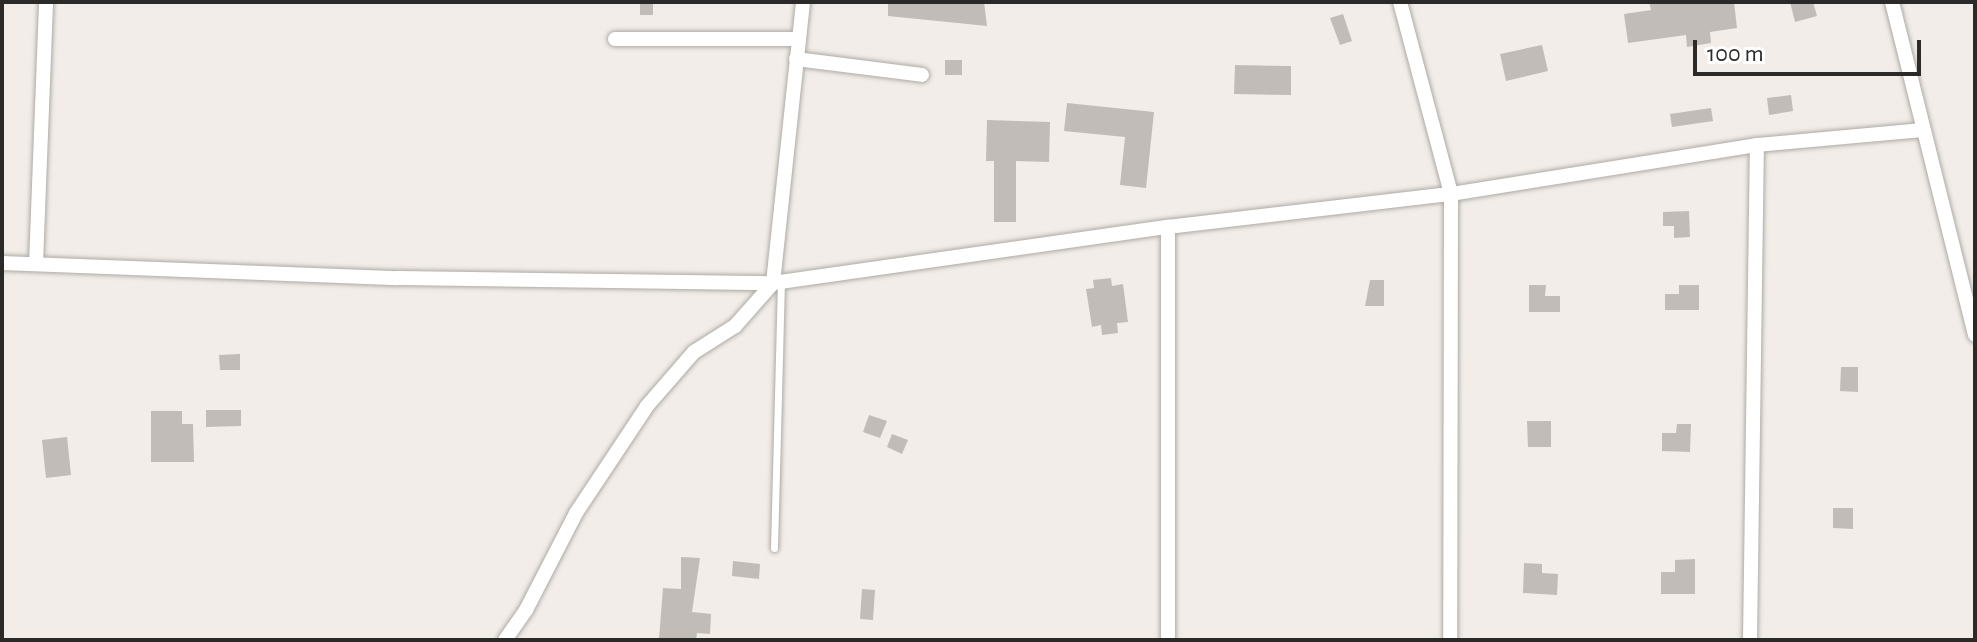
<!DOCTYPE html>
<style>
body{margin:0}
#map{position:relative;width:1977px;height:642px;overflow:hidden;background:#f2ede8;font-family:"Alegreya Sans",sans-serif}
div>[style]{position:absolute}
.building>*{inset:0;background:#c1bcb7}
.roads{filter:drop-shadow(0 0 2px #aeaaa5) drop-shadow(0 0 2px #aeaaa5)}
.service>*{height:7px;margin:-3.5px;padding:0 3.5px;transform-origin:3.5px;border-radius:3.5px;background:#fff}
.minor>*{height:14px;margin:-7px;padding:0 7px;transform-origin:7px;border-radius:7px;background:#fff}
span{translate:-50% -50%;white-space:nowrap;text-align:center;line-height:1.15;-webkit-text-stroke:7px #fff;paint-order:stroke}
.frame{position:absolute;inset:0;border:4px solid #2c2a28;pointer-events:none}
.scale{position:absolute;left:1693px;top:40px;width:228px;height:36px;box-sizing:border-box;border:4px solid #2c2a28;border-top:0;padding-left:10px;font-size:24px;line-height:28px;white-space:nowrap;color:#2c2a28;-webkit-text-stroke:6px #fff;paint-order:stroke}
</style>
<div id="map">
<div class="building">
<div style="clip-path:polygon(640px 2px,653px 2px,653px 15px,640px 15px)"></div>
<div style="clip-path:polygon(888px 2px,984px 2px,987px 26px,888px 16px)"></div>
<div style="clip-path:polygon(1649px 2px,1734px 2px,1737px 28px,1710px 32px,1711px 43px,1687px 47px,1686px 35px,1628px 43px,1624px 14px,1651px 10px)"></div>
<div style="clip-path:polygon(1790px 2px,1813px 2px,1817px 16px,1795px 22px)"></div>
<div style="clip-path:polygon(1343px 14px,1352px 41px,1340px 45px,1330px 18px)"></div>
<div style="clip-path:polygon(1542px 45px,1548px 71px,1506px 81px,1500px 54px)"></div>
<div style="clip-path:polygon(945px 60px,962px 60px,962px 75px,945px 75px)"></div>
<div style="clip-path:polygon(1235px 65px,1291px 66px,1291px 95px,1234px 94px)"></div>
<div style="clip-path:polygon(1791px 95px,1793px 111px,1769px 115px,1767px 98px)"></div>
<div style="clip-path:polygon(1067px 103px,1154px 112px,1146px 188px,1120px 185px,1125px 137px,1064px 131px)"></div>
<div style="clip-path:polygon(1711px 108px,1713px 121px,1672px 127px,1670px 114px)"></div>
<div style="clip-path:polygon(987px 120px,1050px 122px,1049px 162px,1016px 161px,1016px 222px,994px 222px,994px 161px,986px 161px)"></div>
<div style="clip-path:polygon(1689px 211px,1690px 237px,1674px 238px,1674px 226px,1663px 226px,1663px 212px)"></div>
<div style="clip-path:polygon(1111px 278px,1112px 286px,1123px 284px,1128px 322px,1117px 323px,1118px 333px,1102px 335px,1101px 325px,1092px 327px,1086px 289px,1094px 288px,1093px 280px)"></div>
<div style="clip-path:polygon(1370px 280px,1384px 280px,1384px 306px,1365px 306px)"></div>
<div style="clip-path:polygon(1529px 285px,1546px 285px,1545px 296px,1560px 296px,1560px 312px,1529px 312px)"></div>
<div style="clip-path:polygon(1679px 285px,1699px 285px,1699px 310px,1665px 310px,1665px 294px,1679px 294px)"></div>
<div style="clip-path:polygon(240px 354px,240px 370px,220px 370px,219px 355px)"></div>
<div style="clip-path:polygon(1841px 367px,1858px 367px,1858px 392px,1840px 391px)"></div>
<div style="clip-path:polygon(206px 410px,241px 410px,241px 426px,206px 427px)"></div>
<div style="clip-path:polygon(151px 411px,182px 411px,182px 424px,193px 424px,194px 462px,151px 462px)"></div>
<div style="clip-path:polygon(869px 415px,887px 421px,880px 438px,863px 432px)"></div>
<div style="clip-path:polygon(1527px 421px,1551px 421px,1551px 447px,1528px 447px)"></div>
<div style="clip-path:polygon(1677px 424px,1691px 424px,1690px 452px,1662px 451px,1662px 433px,1676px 433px)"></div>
<div style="clip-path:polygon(892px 434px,908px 440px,902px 454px,887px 447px)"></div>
<div style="clip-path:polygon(67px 437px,71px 475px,46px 478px,42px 440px)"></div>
<div style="clip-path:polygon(1833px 508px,1853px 508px,1853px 529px,1833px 528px)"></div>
<div style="clip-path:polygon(681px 557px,700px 558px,692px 612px,711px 614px,710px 634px,697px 633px,696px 640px,659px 639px,663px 588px,681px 589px)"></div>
<div style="clip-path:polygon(1695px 559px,1695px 594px,1661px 594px,1661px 572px,1675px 572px,1675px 560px)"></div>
<div style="clip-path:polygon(733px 561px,760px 564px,759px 579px,732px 576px)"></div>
<div style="clip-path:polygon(1524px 563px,1542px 564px,1542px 573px,1558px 574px,1557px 595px,1523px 593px)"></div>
<div style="clip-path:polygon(862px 589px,875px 590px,873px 620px,860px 619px)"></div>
</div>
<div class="roads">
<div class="service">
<div style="left:774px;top:548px;width:266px;rotate:-88.5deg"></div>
</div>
<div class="minor">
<div style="left:1400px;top:2px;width:199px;rotate:75.1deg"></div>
<div style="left:1451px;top:194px;width:446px;rotate:90.1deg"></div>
<div style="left:1892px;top:2px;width:343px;rotate:76deg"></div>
<div style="left:615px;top:39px;width:183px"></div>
<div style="left:796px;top:59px;width:127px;rotate:7.2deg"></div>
<div style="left:1168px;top:227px;width:413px;rotate:90deg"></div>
<div style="left:2px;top:263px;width:396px;rotate:2.2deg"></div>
<div style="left:398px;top:278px;width:375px;rotate:0.8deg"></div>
<div style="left:773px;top:283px;width:399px;rotate:-8.1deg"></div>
<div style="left:1168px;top:227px;width:285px;rotate:-6.7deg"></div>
<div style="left:1451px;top:194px;width:310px;rotate:-9.1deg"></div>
<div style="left:1757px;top:145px;width:165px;rotate:-5.2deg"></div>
<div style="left:36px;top:264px;width:262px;rotate:-87.8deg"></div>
<div style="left:505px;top:640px;width:37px;rotate:-55deg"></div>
<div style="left:526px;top:610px;width:109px;rotate:-62.7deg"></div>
<div style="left:576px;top:513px;width:128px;rotate:-56.4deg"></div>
<div style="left:647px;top:406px;width:72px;rotate:-49deg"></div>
<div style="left:694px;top:352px;width:49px;rotate:-32.4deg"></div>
<div style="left:735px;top:326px;width:57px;rotate:-48.5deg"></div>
<div style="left:773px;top:283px;width:283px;rotate:-83.9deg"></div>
<div style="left:1750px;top:640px;width:495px;rotate:-89.2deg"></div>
</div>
</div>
<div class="frame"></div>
<div class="scale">100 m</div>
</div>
